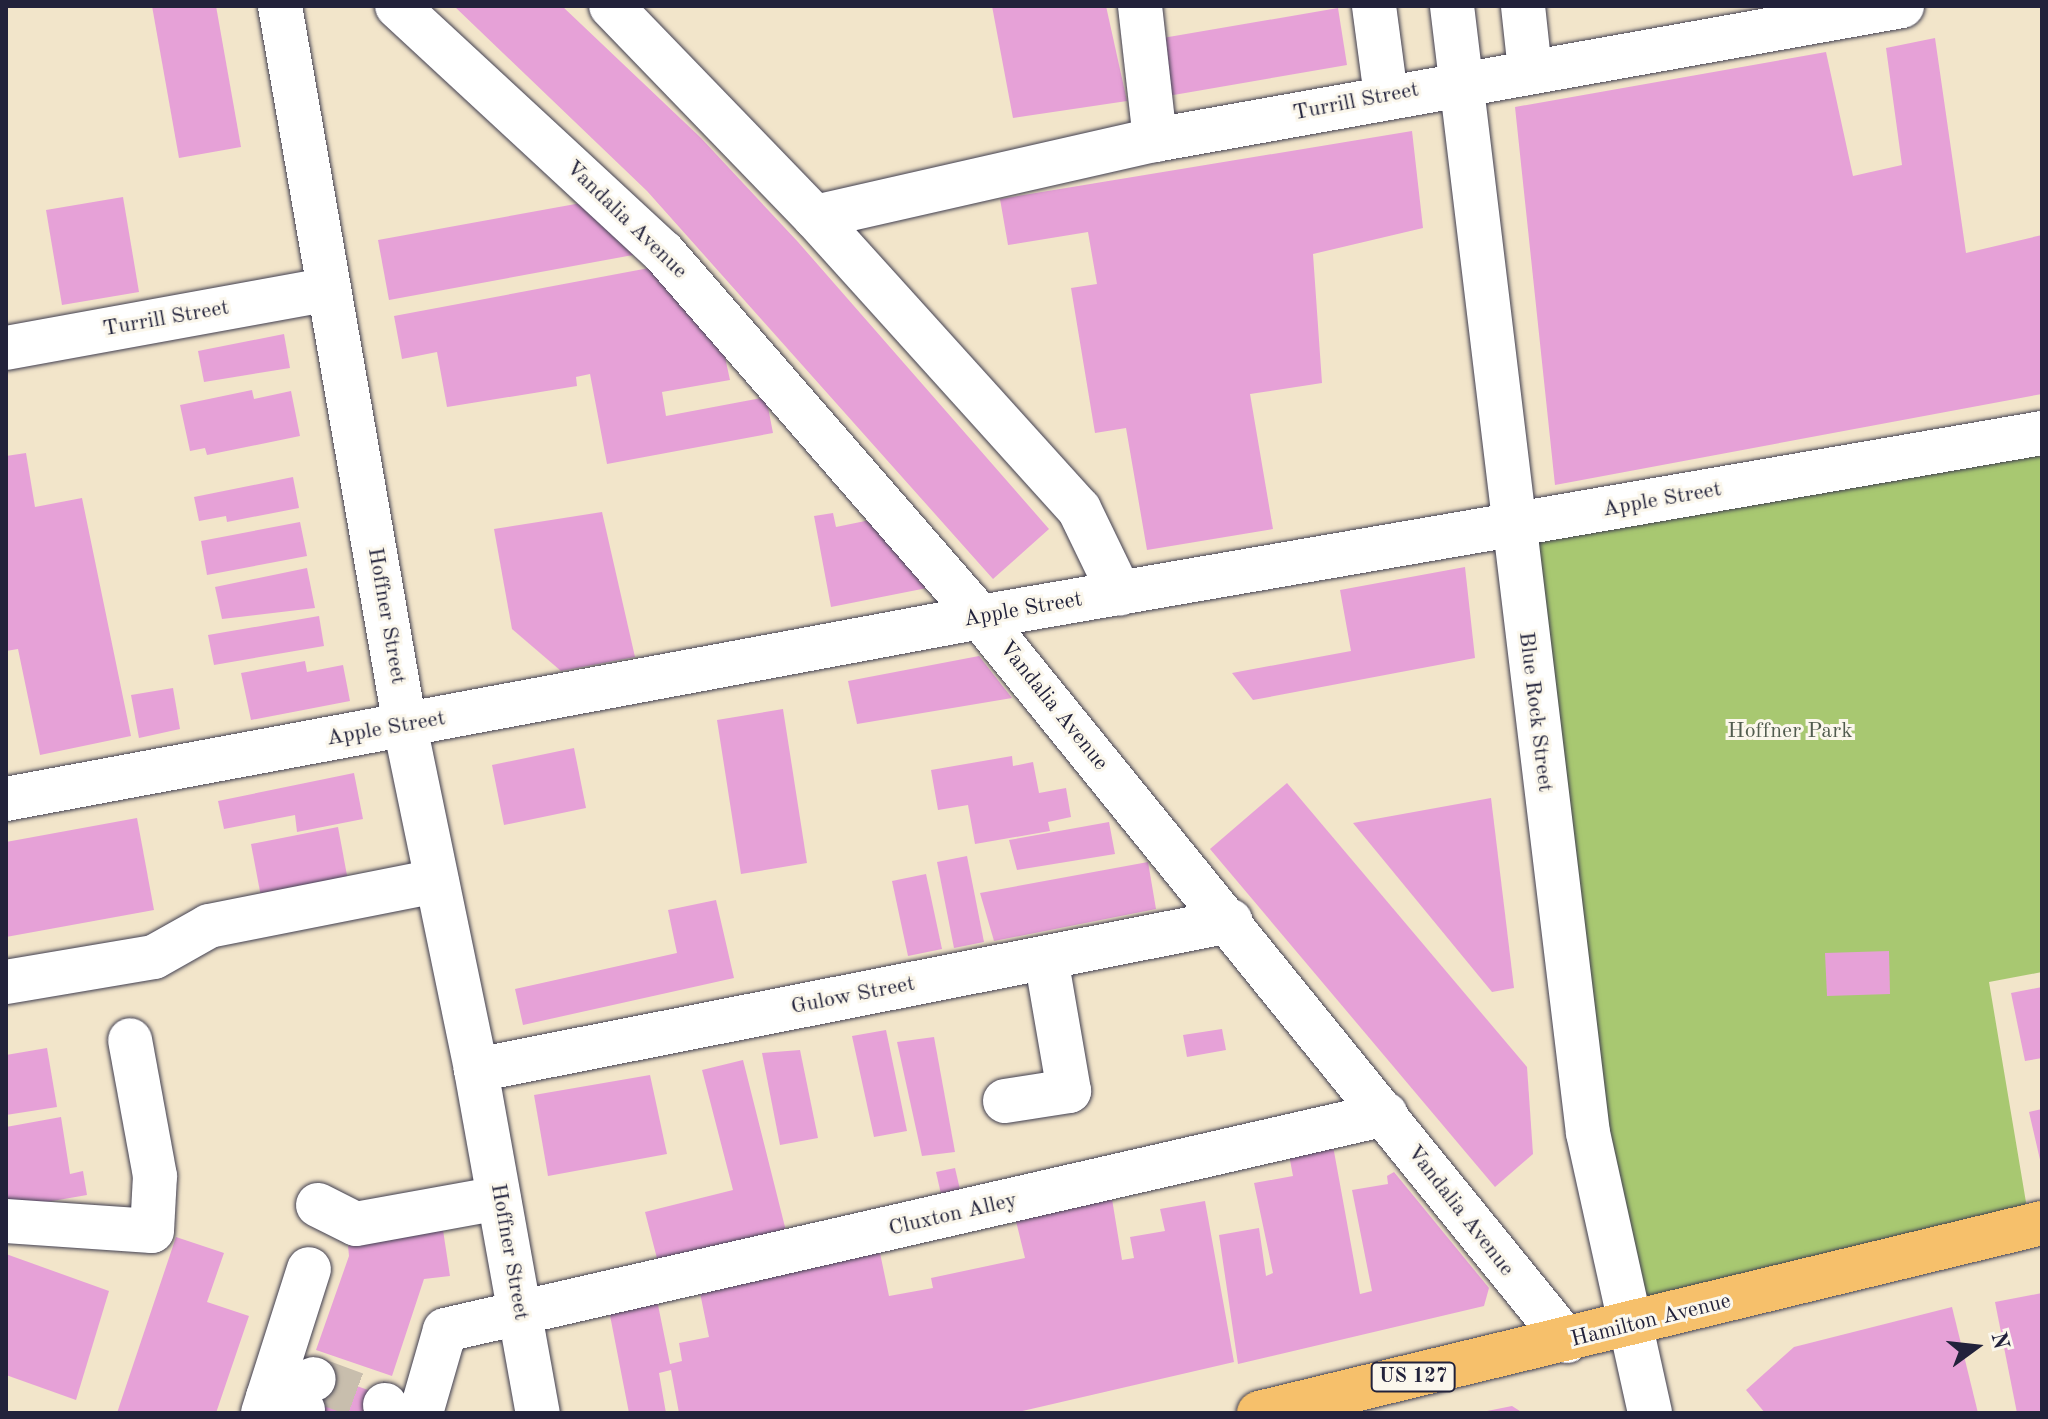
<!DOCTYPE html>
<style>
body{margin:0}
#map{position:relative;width:2048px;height:1419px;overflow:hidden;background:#f2e5ca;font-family:"Old Standard TT",serif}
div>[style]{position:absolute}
.green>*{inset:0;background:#a8c871}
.building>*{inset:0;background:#e6a1d7}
.minor-tunnel>*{height:44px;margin-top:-22px;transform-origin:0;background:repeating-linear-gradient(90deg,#c8bead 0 44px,transparent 0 66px)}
.roads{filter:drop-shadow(0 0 2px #413f50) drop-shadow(0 0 2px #413f50)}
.minor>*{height:44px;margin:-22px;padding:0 22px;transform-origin:22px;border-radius:22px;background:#fff}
.major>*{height:44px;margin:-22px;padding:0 22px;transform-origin:22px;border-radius:22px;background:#f6c06b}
span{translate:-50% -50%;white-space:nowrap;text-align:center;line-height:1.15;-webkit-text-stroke:6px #fbf7ec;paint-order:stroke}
.shield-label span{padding:2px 6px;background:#fbf7ec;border:2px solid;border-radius:6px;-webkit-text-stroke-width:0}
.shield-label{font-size:20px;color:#22223b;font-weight:700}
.street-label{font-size:22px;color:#22223b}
.park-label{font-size:22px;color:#515c4e}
.frame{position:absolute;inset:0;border:8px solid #22223b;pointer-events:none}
.north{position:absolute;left:1936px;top:1307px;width:80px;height:80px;-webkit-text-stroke:6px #fbf7ec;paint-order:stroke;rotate:75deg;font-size:22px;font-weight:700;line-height:32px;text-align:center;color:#22223b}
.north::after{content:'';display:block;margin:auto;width:28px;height:36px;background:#22223b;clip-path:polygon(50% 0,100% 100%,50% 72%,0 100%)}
</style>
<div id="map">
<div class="green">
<div style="clip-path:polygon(2042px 433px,2042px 972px,1989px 982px,2030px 1226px,1634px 1325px,1512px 526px)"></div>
</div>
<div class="building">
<div style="clip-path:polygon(152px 6px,216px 6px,241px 147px,179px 158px)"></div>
<div style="clip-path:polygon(454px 6px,562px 6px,701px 138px,798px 242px,1049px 529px,993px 579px,647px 191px)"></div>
<div style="clip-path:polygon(992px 6px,1106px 6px,1127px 101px,1013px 118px)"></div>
<div style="clip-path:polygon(1338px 8px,1347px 65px,1162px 97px,1151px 40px)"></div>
<div style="clip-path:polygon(1935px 38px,1966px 253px,2042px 235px,2042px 394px,1555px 485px,1515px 107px,1826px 52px,1853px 176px,1902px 165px,1886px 48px)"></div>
<div style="clip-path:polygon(1412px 131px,1423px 228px,1313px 254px,1322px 383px,1250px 394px,1273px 529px,1147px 550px,1126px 428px,1095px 433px,1071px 288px,1097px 284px,1088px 232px,1008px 245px,1000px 199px)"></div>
<div style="clip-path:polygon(123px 197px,139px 292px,62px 305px,46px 210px)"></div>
<div style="clip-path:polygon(581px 203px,633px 255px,389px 300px,378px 240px)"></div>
<div style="clip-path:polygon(649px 268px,723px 348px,730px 380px,662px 392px,666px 416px,766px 397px,773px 433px,607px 464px,590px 374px,576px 377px,577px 386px,447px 407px,437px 352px,402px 359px,394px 316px)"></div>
<div style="clip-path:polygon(284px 334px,290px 368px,204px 382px,198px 351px)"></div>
<div style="clip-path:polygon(252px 390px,254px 399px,291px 391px,300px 436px,207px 455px,205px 448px,190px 451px,180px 405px)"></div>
<div style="clip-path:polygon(26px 453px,35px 507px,82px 498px,131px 736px,40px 755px,18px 649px,6px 651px,6px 456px)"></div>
<div style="clip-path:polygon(293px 477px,299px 508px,227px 522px,226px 516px,199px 521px,194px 497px)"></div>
<div style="clip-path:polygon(602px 512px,635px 657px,561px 671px,512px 629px,494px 529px)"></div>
<div style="clip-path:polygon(833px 513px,836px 527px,875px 519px,932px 587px,831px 607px,814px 516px)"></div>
<div style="clip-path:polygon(300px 522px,307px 556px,207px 575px,201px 541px)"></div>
<div style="clip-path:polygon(1465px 567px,1475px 658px,1253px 700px,1232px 673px,1351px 651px,1340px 590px)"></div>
<div style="clip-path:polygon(307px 568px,315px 608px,222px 619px,215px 587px)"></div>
<div style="clip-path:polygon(319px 616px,324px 646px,214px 665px,208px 635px)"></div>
<div style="clip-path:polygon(979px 656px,1012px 698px,857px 724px,848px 681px)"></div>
<div style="clip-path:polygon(305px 661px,307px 672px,343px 665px,350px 701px,251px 720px,241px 673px)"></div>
<div style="clip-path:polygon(173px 688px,180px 729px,139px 738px,131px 695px)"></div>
<div style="clip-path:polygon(783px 709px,807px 863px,741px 874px,717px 720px)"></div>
<div style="clip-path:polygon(574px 748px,586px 808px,504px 825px,492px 765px)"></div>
<div style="clip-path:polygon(1012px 756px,1013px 766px,1033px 762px,1039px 793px,1066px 788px,1071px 817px,1048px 822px,1050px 831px,975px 844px,968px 805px,938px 810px,931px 770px)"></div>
<div style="clip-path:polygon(354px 773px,363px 819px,297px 832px,295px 815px,224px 829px,218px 801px)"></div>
<div style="clip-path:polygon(1287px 783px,1527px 1067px,1533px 1154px,1495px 1187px,1210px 849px)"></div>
<div style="clip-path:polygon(1491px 798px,1514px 988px,1492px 992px,1353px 823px)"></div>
<div style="clip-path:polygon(137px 818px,154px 910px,6px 937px,6px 842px)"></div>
<div style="clip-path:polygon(1109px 822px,1115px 854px,1017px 870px,1009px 840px)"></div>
<div style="clip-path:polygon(338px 827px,349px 886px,262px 902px,251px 844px)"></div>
<div style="clip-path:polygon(967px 856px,984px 942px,954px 948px,937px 862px)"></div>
<div style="clip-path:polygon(1148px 862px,1156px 909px,994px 941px,980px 893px)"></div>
<div style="clip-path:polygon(926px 874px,942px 949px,908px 956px,892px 881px)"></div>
<div style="clip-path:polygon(716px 900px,734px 978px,523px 1025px,515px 989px,677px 953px,668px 910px)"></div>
<div style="clip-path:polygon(1889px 951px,1890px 994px,1827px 996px,1825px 953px)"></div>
<div style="clip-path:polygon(2042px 987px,2042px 1058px,2025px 1061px,2011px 993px)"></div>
<div style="clip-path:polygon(1222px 1029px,1226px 1050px,1187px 1057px,1183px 1035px)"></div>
<div style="clip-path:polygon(886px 1030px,907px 1131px,874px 1137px,852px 1036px)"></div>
<div style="clip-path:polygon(934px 1037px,955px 1152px,922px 1156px,897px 1042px)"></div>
<div style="clip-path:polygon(47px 1048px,57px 1107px,6px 1115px,6px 1055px)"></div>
<div style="clip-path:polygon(800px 1050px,818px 1138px,780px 1145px,762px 1053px)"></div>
<div style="clip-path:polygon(743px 1060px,788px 1239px,660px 1270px,645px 1212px,733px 1190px,702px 1070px)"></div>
<div style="clip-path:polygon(650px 1075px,667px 1154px,548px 1176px,534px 1095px)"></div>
<div style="clip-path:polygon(2042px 1109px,2042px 1164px,2041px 1164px,2029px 1112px)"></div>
<div style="clip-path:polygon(61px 1117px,70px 1174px,83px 1171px,87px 1195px,6px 1209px,6px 1127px)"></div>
<div style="clip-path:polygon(1331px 1135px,1360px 1294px,1372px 1291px,1352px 1190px,1388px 1184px,1387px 1176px,1394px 1172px,1489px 1288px,1484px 1306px,1238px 1364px,1219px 1235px,1259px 1228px,1266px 1276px,1273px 1273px,1254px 1183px,1293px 1176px,1287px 1144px)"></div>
<div style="clip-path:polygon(955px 1168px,962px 1198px,943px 1203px,936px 1172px)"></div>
<div style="clip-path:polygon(1112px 1199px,1122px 1260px,1134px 1258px,1130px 1237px,1165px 1231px,1160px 1209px,1205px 1201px,1234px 1362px,1014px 1413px,679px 1413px,671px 1370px,659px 1373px,666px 1413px,629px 1413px,608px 1305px,656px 1295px,670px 1364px,682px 1361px,679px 1343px,709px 1337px,698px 1283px,880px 1253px,889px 1296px,933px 1288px,931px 1278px,1025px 1258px,1016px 1221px)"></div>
<div style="clip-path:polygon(443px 1230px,450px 1276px,424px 1279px,392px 1376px,316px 1350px,349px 1256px,348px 1246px)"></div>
<div style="clip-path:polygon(176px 1237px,224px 1253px,207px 1302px,249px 1316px,216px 1413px,117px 1413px)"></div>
<div style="clip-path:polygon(6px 1254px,109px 1291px,76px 1400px,6px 1375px)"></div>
<div style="clip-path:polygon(2042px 1293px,2042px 1411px,2017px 1413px,1995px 1302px)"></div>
<div style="clip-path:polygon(1952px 1307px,1978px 1413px,1765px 1413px,1746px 1390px,1794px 1347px)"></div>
<div style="clip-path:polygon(317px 1372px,388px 1397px,382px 1413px,302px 1413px)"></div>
<div style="clip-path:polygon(1512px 1406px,1523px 1413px,1482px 1413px,1482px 1412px)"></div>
</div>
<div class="minor-tunnel">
<div style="left:314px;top:1379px;width:76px;rotate:20.1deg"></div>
</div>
<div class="roads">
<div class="minor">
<div style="left:280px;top:6px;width:731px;rotate:80.15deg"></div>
<div style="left:405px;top:726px;width:351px;rotate:78.3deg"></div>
<div style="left:476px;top:1070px;width:349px;rotate:79.8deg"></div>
<div style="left:397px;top:6px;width:362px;rotate:42.8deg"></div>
<div style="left:663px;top:252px;width:483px;rotate:49deg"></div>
<div style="left:980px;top:617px;width:932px;rotate:50.97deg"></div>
<div style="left:611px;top:6px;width:293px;rotate:46deg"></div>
<div style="left:815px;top:217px;width:394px;rotate:47.9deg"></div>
<div style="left:1079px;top:509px;width:94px;rotate:64.2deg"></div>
<div style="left:1140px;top:6px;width:135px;rotate:83.6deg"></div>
<div style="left:1374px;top:6px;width:91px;rotate:82.4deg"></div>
<div style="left:1452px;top:6px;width:1135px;rotate:83.12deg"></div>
<div style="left:1588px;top:1133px;width:287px;rotate:77.5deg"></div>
<div style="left:1523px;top:6px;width:64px;rotate:83.8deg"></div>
<div style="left:815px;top:217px;width:349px;rotate:-12.8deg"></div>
<div style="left:1155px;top:140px;width:759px;rotate:-10.17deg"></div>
<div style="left:6px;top:348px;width:325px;rotate:-10.3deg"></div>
<div style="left:6px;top:799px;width:991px;rotate:-10.58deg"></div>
<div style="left:980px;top:617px;width:1078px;rotate:-9.83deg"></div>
<div style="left:6px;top:982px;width:150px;rotate:-9.6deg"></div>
<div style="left:154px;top:957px;width:63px;rotate:-29.4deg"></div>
<div style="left:209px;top:926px;width:232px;rotate:-11.2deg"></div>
<div style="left:476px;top:1070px;width:769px;rotate:-11.18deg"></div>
<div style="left:1005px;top:1101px;width:65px;rotate:-8.9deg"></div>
<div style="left:1069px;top:1091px;width:135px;rotate:-99.8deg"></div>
<div style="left:318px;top:1205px;width:42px;rotate:26.6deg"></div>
<div style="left:356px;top:1224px;width:145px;rotate:-10.3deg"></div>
<div style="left:6px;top:1221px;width:146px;rotate:3.9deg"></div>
<div style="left:152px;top:1231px;width:55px;rotate:-86.9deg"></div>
<div style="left:155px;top:1176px;width:138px;rotate:-100.4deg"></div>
<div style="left:385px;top:1405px;width:9px;rotate:58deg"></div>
<div style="left:303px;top:1410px;width:37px;rotate:-160deg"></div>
<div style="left:268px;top:1397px;width:49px;rotate:-21.4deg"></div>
<div style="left:263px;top:1413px;width:151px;rotate:-72.3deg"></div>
<div style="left:421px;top:1413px;width:86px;rotate:-73.9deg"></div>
<div style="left:445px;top:1330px;width:965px;rotate:-12.93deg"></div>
</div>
<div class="major">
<div style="left:1259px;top:1413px;width:806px;rotate:-13.64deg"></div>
</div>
</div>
<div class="shield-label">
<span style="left:1413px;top:1377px">US 127</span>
</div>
<div class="street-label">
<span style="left:1356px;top:102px;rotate:-11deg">Turrill Street</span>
<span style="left:626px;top:220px;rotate:44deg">Vandalia Avenue</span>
<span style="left:166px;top:319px;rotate:-10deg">Turrill Street</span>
<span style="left:1662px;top:500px;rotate:-10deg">Apple Street</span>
<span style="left:1023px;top:610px;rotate:-10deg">Apple Street</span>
<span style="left:386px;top:616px;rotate:80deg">Hoffner Street</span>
<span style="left:1053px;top:706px;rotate:51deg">Vandalia Avenue</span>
<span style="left:1535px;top:712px;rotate:83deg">Blue Rock Street</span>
<span style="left:386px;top:729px;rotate:-10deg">Apple Street</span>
<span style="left:853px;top:996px;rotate:-11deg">Gulow Street</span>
<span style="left:1460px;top:1211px;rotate:52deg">Vandalia Avenue</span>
<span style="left:953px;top:1215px;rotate:-13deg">Cluxton Alley</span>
<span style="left:509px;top:1252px;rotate:80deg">Hoffner Street</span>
<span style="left:1651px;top:1321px;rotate:-14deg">Hamilton Avenue</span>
</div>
<div class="park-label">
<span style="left:1790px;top:732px">Hoffner Park</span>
</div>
<div class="frame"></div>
<div class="north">N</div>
</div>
